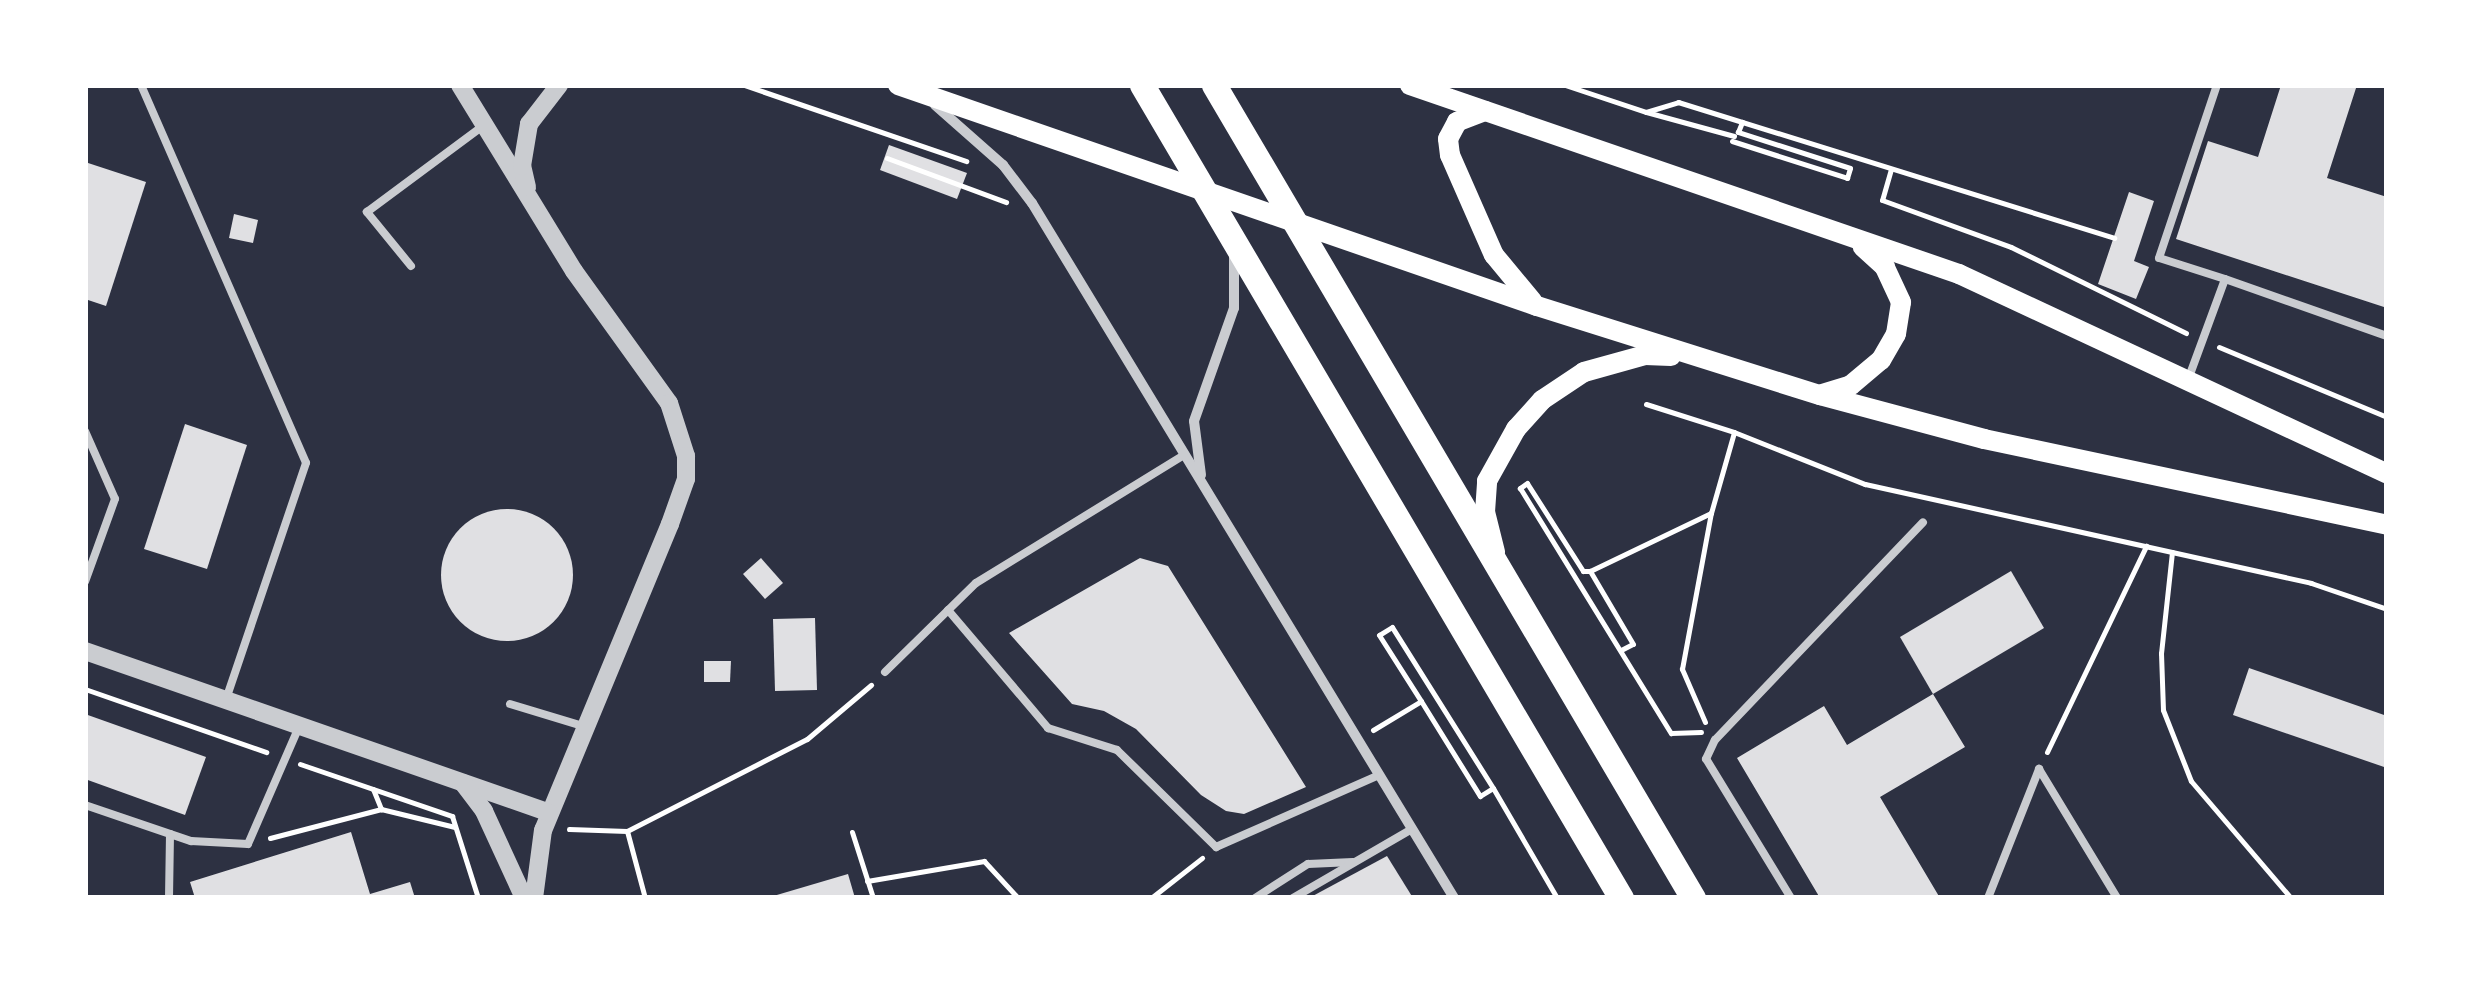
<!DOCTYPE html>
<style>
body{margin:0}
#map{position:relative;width:2472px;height:983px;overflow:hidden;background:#2d3142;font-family:Rubik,sans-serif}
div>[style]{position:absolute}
.building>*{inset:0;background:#e0e0e3}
.round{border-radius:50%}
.path>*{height:5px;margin:-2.5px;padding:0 2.5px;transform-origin:2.5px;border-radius:2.5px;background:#fff}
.service>*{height:8px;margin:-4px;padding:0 4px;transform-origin:4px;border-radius:4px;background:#caccd0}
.minor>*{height:10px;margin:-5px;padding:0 5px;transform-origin:5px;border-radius:5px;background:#caccd0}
.tertiary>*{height:18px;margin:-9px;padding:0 9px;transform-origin:9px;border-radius:9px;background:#caccd0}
.secondary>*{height:20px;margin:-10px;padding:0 10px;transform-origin:10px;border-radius:10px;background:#fff}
.primary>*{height:25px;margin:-12.5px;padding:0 12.5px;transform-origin:12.5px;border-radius:12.5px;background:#fff}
span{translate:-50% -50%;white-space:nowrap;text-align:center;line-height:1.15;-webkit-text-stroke:8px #fff;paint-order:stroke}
.frame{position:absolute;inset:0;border:88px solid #fff;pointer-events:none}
</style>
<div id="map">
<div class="building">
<div style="clip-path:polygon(2281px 85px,2357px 85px,2327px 178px,2387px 197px,2387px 308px,2176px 239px,2208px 141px,2258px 157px)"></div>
<div style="clip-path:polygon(889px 145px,967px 173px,957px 199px,880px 170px)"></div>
<div style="clip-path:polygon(85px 162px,146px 182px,106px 306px,85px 299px)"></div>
<div style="clip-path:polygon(2129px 192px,2154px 201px,2134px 261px,2149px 267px,2136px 299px,2098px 284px)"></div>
<div style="clip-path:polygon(234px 214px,258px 220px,253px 243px,229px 238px)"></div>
<div style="clip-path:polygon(185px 424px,247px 445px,207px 569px,144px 549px)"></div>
<div class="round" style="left:441px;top:509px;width:132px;height:132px"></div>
<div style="clip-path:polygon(761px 558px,783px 583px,765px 599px,743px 574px)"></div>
<div style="clip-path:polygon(1140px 558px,1168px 566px,1306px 787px,1244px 814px,1226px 811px,1201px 795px,1136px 729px,1104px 711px,1072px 704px,1009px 633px)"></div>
<div style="clip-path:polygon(2011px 571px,2044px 628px,1933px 694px,1900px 637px)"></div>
<div style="clip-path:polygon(815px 618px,817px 690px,775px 691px,773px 619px)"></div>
<div style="clip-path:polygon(704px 661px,731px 661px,730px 682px,704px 682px)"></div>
<div style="clip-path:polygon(2249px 668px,2387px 716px,2387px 768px,2233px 715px)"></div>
<div style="clip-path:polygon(1933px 694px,1965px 747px,1880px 797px,1940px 898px,1820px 898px,1737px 758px,1824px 706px,1847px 745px)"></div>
<div style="clip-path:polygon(85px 714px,206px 757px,185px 815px,85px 779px)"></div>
<div style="clip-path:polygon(351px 832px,370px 894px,410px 882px,415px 898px,195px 898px,190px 882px)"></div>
<div style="clip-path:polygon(1387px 856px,1413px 898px,1309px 898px)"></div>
<div style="clip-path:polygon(848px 874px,855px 898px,770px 898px,770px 897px)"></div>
</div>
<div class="path">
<div style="left:744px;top:85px;width:235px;rotate:18.9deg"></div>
<div style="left:1565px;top:85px;width:85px;rotate:18.4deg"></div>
<div style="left:1734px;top:136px;width:91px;rotate:-164.7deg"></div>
<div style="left:1646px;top:112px;width:34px;rotate:-17deg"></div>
<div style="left:1678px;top:102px;width:457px;rotate:17.3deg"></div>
<div style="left:1732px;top:141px;width:121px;rotate:17.8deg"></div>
<div style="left:1847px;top:178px;width:10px;rotate:-73deg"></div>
<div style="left:1850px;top:168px;width:118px;rotate:-162.2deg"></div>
<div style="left:1738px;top:132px;width:11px;rotate:-68deg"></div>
<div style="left:887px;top:158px;width:127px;rotate:20.3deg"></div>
<div style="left:1891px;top:169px;width:32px;rotate:106deg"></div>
<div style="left:1882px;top:200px;width:137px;rotate:20deg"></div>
<div style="left:2011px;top:247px;width:195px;rotate:26.2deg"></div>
<div style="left:2219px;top:347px;width:182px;rotate:22.6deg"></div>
<div style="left:1646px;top:404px;width:92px;rotate:17.7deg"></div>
<div style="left:2172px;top:552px;width:102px;rotate:96.2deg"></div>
<div style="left:2161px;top:653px;width:57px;rotate:88deg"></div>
<div style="left:2163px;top:710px;width:76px;rotate:68.5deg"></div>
<div style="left:2191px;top:781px;width:154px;rotate:49.5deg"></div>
<div style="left:1590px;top:571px;width:7px;rotate:180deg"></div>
<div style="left:1583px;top:571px;width:104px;rotate:-122.5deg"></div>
<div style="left:1527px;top:483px;width:9px;rotate:144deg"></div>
<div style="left:1520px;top:488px;width:288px;rotate:58.4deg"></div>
<div style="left:1671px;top:733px;width:30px;rotate:-2deg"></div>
<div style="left:1621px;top:650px;width:13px;rotate:-27deg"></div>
<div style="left:1633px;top:644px;width:85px;rotate:-120.5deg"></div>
<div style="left:1590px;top:571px;width:134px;rotate:-25.6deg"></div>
<div style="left:1711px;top:513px;width:84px;rotate:-74.1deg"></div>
<div style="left:1734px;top:432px;width:141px;rotate:21.7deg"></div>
<div style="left:1865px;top:484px;width:457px;rotate:12.5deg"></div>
<div style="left:2311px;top:583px;width:80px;rotate:18.9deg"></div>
<div style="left:85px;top:689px;width:192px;rotate:19.2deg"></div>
<div style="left:1705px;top:722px;width:58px;rotate:-113.5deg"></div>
<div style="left:1682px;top:669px;width:159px;rotate:-79.5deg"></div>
<div style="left:1373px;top:730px;width:56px;rotate:-31.1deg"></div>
<div style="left:1421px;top:701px;width:112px;rotate:58.2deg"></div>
<div style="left:1480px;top:796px;width:15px;rotate:-32deg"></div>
<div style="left:1493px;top:788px;width:190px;rotate:-122.1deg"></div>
<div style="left:1392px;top:627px;width:15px;rotate:148deg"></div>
<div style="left:1379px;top:635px;width:78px;rotate:57.5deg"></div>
<div style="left:2047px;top:752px;width:229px;rotate:-64.3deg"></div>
<div style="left:300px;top:764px;width:161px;rotate:18.9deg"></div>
<div style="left:452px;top:816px;width:86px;rotate:72.4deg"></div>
<div style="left:1493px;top:788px;width:127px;rotate:59.8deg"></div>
<div style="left:373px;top:789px;width:22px;rotate:68deg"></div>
<div style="left:569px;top:829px;width:58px;rotate:2deg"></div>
<div style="left:627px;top:831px;width:202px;rotate:-27.1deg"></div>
<div style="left:807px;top:739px;width:84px;rotate:-40.2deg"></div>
<div style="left:627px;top:831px;width:69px;rotate:75deg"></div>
<div style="left:852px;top:832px;width:69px;rotate:72.3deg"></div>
<div style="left:270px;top:838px;width:115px;rotate:-14.6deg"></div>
<div style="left:381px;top:809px;width:76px;rotate:13.7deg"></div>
<div style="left:867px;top:881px;width:119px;rotate:-9.7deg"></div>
<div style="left:984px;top:861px;width:50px;rotate:47.4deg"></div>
<div style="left:1151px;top:898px;width:65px;rotate:-38.1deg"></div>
</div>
<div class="service">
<div style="left:141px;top:85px;width:412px;rotate:66.4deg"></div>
<div style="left:306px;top:463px;width:250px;rotate:108.7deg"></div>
<div style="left:411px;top:266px;width:70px;rotate:-129.2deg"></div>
<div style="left:367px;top:212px;width:146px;rotate:-36.6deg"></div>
<div style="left:2225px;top:279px;width:172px;rotate:19.4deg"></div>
<div style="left:2189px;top:377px;width:104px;rotate:-69.8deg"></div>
<div style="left:2225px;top:279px;width:69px;rotate:-162.3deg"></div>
<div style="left:2159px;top:258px;width:182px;rotate:-71.5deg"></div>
<div style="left:85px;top:431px;width:74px;rotate:66.2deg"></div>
<div style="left:115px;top:499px;width:88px;rotate:109.9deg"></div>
<div style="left:948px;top:610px;width:155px;rotate:49.7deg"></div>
<div style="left:1048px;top:728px;width:72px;rotate:17.7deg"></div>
<div style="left:1117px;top:750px;width:139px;rotate:44.4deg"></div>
<div style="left:1216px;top:847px;width:178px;rotate:-23.8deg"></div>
<div style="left:885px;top:672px;width:127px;rotate:-44.4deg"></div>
<div style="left:976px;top:583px;width:244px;rotate:-31.6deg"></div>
<div style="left:510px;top:704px;width:79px;rotate:16.8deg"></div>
<div style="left:2039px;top:769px;width:151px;rotate:58.8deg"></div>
<div style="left:85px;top:805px;width:112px;rotate:18.8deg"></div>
<div style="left:191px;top:841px;width:57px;rotate:3deg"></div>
<div style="left:248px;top:844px;width:125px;rotate:-66.5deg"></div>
<div style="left:169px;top:898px;width:64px;rotate:-89.1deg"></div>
<div style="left:1255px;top:898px;width:63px;rotate:-32.7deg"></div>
<div style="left:1308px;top:864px;width:45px;rotate:-2.5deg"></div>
<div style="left:1293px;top:898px;width:138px;rotate:-30.1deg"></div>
<div style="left:1791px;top:898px;width:163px;rotate:-121.4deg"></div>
<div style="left:1706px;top:759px;width:21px;rotate:-65deg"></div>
<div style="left:1715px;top:740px;width:301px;rotate:-46.3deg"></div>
<div style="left:1988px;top:898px;width:139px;rotate:-68.4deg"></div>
</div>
<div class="minor">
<div style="left:935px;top:105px;width:91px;rotate:41.4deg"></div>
<div style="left:1003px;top:165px;width:48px;rotate:52.7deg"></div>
<div style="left:1032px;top:203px;width:813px;rotate:58.73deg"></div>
<div style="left:1201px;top:475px;width:54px;rotate:-97.4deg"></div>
<div style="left:1194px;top:421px;width:120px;rotate:-70.5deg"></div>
<div style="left:1234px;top:308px;width:53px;rotate:-90deg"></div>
</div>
<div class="tertiary">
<div style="left:460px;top:85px;width:218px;rotate:58.5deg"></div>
<div style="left:574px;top:271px;width:163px;rotate:54.3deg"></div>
<div style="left:669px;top:403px;width:56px;rotate:72.2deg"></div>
<div style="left:686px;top:456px;width:23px;rotate:90deg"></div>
<div style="left:686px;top:479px;width:48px;rotate:109.6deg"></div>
<div style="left:670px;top:524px;width:331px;rotate:112.5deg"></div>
<div style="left:543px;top:830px;width:69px;rotate:97.5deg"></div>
<div style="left:527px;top:187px;width:22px;rotate:-103deg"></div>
<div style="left:522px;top:166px;width:43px;rotate:-80.5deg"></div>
<div style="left:529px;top:124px;width:49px;rotate:-52.4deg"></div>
<div style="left:85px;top:651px;width:491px;rotate:19.2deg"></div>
<div style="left:463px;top:783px;width:35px;rotate:53deg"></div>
<div style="left:484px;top:811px;width:96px;rotate:65.3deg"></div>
</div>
<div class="secondary">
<div style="left:898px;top:85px;width:676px;rotate:19.08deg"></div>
<div style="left:1537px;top:306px;width:297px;rotate:17.5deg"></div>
<div style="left:1820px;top:395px;width:170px;rotate:15deg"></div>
<div style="left:1984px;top:439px;width:412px;rotate:12deg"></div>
<div style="left:1410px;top:85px;width:581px;rotate:19deg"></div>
<div style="left:1959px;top:274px;width:472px;rotate:25deg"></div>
<div style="left:1485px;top:111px;width:30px;rotate:159deg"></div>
<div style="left:1457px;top:122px;width:19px;rotate:118deg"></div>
<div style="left:1448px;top:139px;width:16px;rotate:83deg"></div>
<div style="left:1450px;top:155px;width:109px;rotate:66.3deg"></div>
<div style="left:1494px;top:255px;width:60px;rotate:50.4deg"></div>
<div style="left:1822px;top:394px;width:30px;rotate:-17deg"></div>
<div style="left:1851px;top:385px;width:39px;rotate:-40deg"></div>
<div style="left:1881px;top:360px;width:30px;rotate:-60deg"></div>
<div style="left:1896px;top:334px;width:32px;rotate:-81deg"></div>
<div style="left:1901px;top:302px;width:38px;rotate:-115deg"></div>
<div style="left:1885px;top:267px;width:30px;rotate:-138deg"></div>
<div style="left:1495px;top:552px;width:41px;rotate:-104deg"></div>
<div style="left:1485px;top:512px;width:31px;rotate:-86deg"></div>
<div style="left:1487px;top:481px;width:60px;rotate:-60.9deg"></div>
<div style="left:1516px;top:429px;width:39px;rotate:-48deg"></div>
<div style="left:1542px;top:400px;width:50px;rotate:-33.7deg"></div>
<div style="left:1584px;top:372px;width:63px;rotate:-15.6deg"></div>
<div style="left:1645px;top:355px;width:26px;rotate:2deg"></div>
</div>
<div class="primary">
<div style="left:1142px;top:85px;width:944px;rotate:59.49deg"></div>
<div style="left:1214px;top:85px;width:944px;rotate:59.49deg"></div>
</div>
<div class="frame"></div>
</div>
